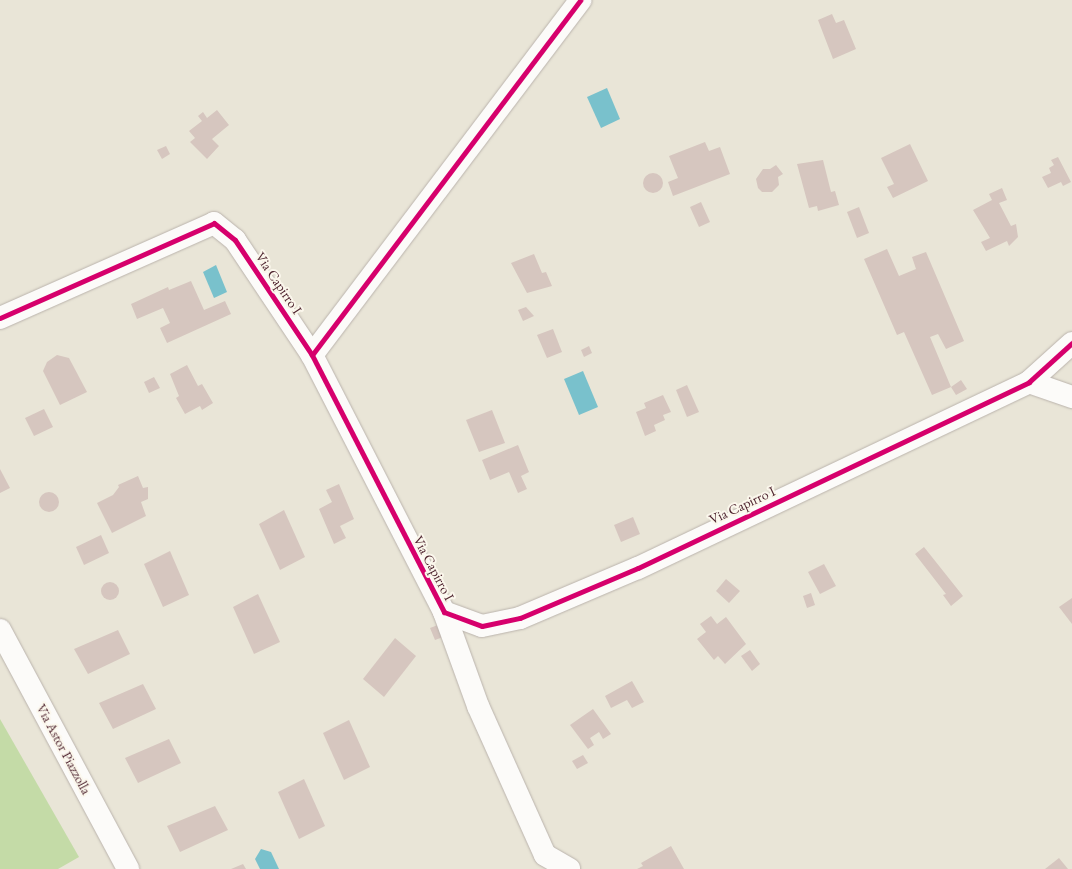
<!DOCTYPE html>
<style>
body{margin:0}
#map{position:relative;width:1072px;height:869px;overflow:hidden;background:#e9e5d7;font-family:"EB Garamond",serif}
div>[style]{position:absolute}
.green>*{inset:0;background:#c4dba7}
.water>*{inset:0;background:#79c1cc}
.building>*{inset:0;background:#d6c6bf}
.round{border-radius:50%}
.roads{filter:drop-shadow(0 0 1px #bab3ac) drop-shadow(0 0 1px #bab3ac)}
.minor>*{height:22px;margin:-11px;padding:0 11px;transform-origin:11px;border-radius:11px;background:#fcfbf9}
.cycleway>*{height:5px;margin:-2.5px;padding:0 2.5px;transform-origin:2.5px;border-radius:2.5px;background:#d6006c}
span{translate:-50% -50%;white-space:nowrap;text-align:center;line-height:1.15;-webkit-text-stroke:4px #fbf7ec;paint-order:stroke}
.street-label{font-size:14px;color:#4a1f2b}
</style>
<div id="map">
<div class="green">
<div style="clip-path:polygon(0 719px,79px 857px,58px 869px,0 869px)"></div>
</div>
<div class="water">
<div style="clip-path:polygon(607px 88px,620px 119px,601px 128px,587px 97px)"></div>
<div style="clip-path:polygon(216px 265px,227px 292px,214px 298px,203px 272px)"></div>
<div style="clip-path:polygon(583px 371px,598px 407px,579px 415px,564px 379px)"></div>
<div style="clip-path:polygon(261px 849px,271px 852px,279px 869px,260px 869px,255px 859px)"></div>
</div>
<div class="building">
<div style="clip-path:polygon(832px 14px,836px 23px,844px 20px,856px 49px,833px 59px,818px 20px)"></div>
<div style="clip-path:polygon(217px 110px,229px 125px,212px 139px,219px 146px,207px 159px,190px 142px,195px 138px,189px 131px,202px 121px,198px 116px,203px 112px,207px 118px)"></div>
<div style="clip-path:polygon(705px 142px,709px 151px,720px 147px,730px 174px,673px 196px,668px 182px,678px 178px,669px 156px)"></div>
<div style="clip-path:polygon(910px 144px,928px 181px,893px 198px,887px 187px,894px 184px,881px 158px)"></div>
<div style="clip-path:polygon(166px 146px,170px 154px,162px 159px,157px 150px)"></div>
<div style="clip-path:polygon(1058px 157px,1071px 182px,1063px 186px,1061px 182px,1048px 188px,1042px 177px,1051px 173px,1049px 168px,1054px 165px,1051px 160px)"></div>
<div style="clip-path:polygon(823px 160px,831px 192px,835px 191px,839px 205px,818px 211px,817px 206px,809px 208px,797px 164px)"></div>
<div style="clip-path:polygon(776px 165px,783px 174px,778px 177px,779px 185px,772px 192px,762px 192px,758px 188px,756px 179px,763px 169px,770px 169px)"></div>
<div class="round" style="left:643px;top:173px;width:20px;height:20px"></div>
<div style="clip-path:polygon(1002px 188px,1007px 200px,999px 203px,1011px 226px,1016px 224px,1018px 237px,1009px 246px,1007px 241px,986px 251px,981px 242px,990px 238px,973px 210px,992px 200px,989px 194px)"></div>
<div style="clip-path:polygon(701px 202px,710px 222px,699px 227px,690px 207px)"></div>
<div style="clip-path:polygon(859px 207px,869px 233px,857px 238px,847px 212px)"></div>
<div style="clip-path:polygon(887px 249px,899px 276px,916px 269px,912px 257px,926px 252px,964px 341px,946px 349px,938px 334px,930px 337px,951px 387px,961px 380px,967px 389px,956px 395px,951px 387px,932px 395px,904px 332px,897px 335px,864px 259px)"></div>
<div style="clip-path:polygon(534px 254px,542px 273px,546px 272px,552px 286px,527px 293px,511px 263px)"></div>
<div style="clip-path:polygon(191px 281px,204px 310px,225px 301px,231px 314px,167px 343px,160px 328px,170px 323px,163px 308px,137px 319px,131px 304px,168px 287px,169px 290px)"></div>
<div style="clip-path:polygon(526px 307px,534px 316px,523px 321px,518px 310px)"></div>
<div style="clip-path:polygon(553px 329px,562px 352px,547px 358px,537px 335px)"></div>
<div style="clip-path:polygon(589px 346px,592px 353px,584px 357px,581px 350px)"></div>
<div style="clip-path:polygon(57px 355px,69px 358px,87px 392px,60px 405px,43px 371px,47px 362px)"></div>
<div style="clip-path:polygon(187px 365px,198px 386px,202px 384px,213px 403px,202px 410px,200px 406px,185px 414px,176px 398px,179px 396px,170px 374px)"></div>
<div style="clip-path:polygon(154px 377px,160px 388px,149px 393px,144px 382px)"></div>
<div style="clip-path:polygon(687px 385px,699px 412px,687px 417px,676px 390px)"></div>
<div style="clip-path:polygon(663px 395px,671px 412px,663px 415px,665px 420px,654px 425px,656px 431px,645px 436px,636px 412px,646px 408px,644px 403px)"></div>
<div style="clip-path:polygon(44px 409px,53px 427px,34px 436px,25px 418px)"></div>
<div style="clip-path:polygon(492px 410px,505px 443px,479px 452px,466px 420px)"></div>
<div style="clip-path:polygon(518px 445px,529px 472px,521px 476px,527px 489px,518px 493px,509px 472px,490px 480px,482px 460px)"></div>
<div style="clip-path:polygon(0 469px,10px 488px,0 493px)"></div>
<div style="clip-path:polygon(138px 476px,143px 488px,148px 487px,148px 499px,141px 502px,146px 516px,112px 533px,97px 503px,113px 495px,119px 487px,118px 485px)"></div>
<div style="clip-path:polygon(339px 484px,354px 519px,340px 526px,346px 538px,334px 544px,319px 509px,332px 502px,326px 490px)"></div>
<div class="round" style="left:39px;top:492px;width:20px;height:20px"></div>
<div style="clip-path:polygon(284px 510px,305px 557px,280px 570px,259px 524px)"></div>
<div style="clip-path:polygon(633px 517px,640px 534px,621px 542px,614px 525px)"></div>
<div style="clip-path:polygon(101px 535px,109px 553px,84px 565px,76px 547px)"></div>
<div style="clip-path:polygon(924px 547px,963px 596px,951px 606px,943px 595px,946px 594px,915px 554px)"></div>
<div style="clip-path:polygon(170px 551px,189px 595px,163px 607px,144px 564px)"></div>
<div style="clip-path:polygon(824px 564px,836px 586px,820px 594px,808px 572px)"></div>
<div style="clip-path:polygon(726px 579px,740px 591px,729px 603px,716px 591px)"></div>
<div class="round" style="left:101px;top:582px;width:18px;height:18px"></div>
<div style="clip-path:polygon(811px 593px,815px 605px,807px 608px,803px 596px)"></div>
<div style="clip-path:polygon(258px 594px,280px 642px,254px 654px,233px 607px)"></div>
<div style="clip-path:polygon(1072px 598px,1072px 624px,1059px 607px)"></div>
<div style="clip-path:polygon(711px 616px,717px 624px,726px 617px,746px 644px,725px 664px,718px 656px,714px 660px,697px 639px,706px 632px,700px 624px)"></div>
<div style="clip-path:polygon(438px 625px,443px 637px,435px 640px,430px 628px)"></div>
<div style="clip-path:polygon(118px 630px,130px 654px,88px 674px,74px 649px)"></div>
<div style="clip-path:polygon(395px 638px,416px 656px,384px 697px,363px 679px)"></div>
<div style="clip-path:polygon(750px 650px,760px 664px,752px 671px,741px 656px)"></div>
<div style="clip-path:polygon(632px 681px,644px 702px,632px 708px,627px 700px,611px 708px,605px 696px)"></div>
<div style="clip-path:polygon(143px 684px,156px 709px,113px 729px,99px 703px)"></div>
<div style="clip-path:polygon(593px 709px,611px 734px,603px 739px,599px 732px,590px 738px,594px 745px,588px 749px,570px 725px)"></div>
<div style="clip-path:polygon(349px 720px,370px 767px,344px 780px,323px 733px)"></div>
<div style="clip-path:polygon(169px 739px,181px 763px,138px 783px,125px 758px)"></div>
<div style="clip-path:polygon(583px 755px,588px 763px,577px 769px,572px 761px)"></div>
<div style="clip-path:polygon(304px 779px,325px 826px,299px 839px,278px 792px)"></div>
<div style="clip-path:polygon(215px 806px,228px 830px,180px 852px,167px 826px)"></div>
<div style="clip-path:polygon(671px 846px,684px 869px,637px 869px,643px 866px,641px 863px)"></div>
<div style="clip-path:polygon(1059px 858px,1068px 869px,1045px 869px)"></div>
<div style="clip-path:polygon(243px 864px,246px 869px,231px 869px)"></div>
</div>
<div class="roads">
<div class="minor">
<div style="left:0;top:318px;width:234px;rotate:-23.9deg"></div>
<div style="left:214px;top:223px;width:27px;rotate:39deg"></div>
<div style="left:235px;top:240px;width:138px;rotate:56.2deg"></div>
<div style="left:312px;top:355px;width:289px;rotate:62.8deg"></div>
<div style="left:444px;top:612px;width:40px;rotate:20.2deg"></div>
<div style="left:482px;top:626px;width:39px;rotate:-12deg"></div>
<div style="left:520px;top:618px;width:128px;rotate:-23deg"></div>
<div style="left:638px;top:568px;width:433px;rotate:-25.4deg"></div>
<div style="left:1029px;top:382px;width:58px;rotate:-42.2deg"></div>
<div style="left:312px;top:355px;width:445px;rotate:-52.9deg"></div>
<div style="left:1029px;top:382px;width:46px;rotate:19.2deg"></div>
<div style="left:444px;top:612px;width:100px;rotate:70.1deg"></div>
<div style="left:478px;top:706px;width:163px;rotate:65.8deg"></div>
<div style="left:545px;top:855px;width:28px;rotate:30deg"></div>
<div style="left:0;top:630px;width:271px;rotate:61.8deg"></div>
</div>
</div>
<div class="cycleway">
<div style="left:0;top:318px;width:234px;rotate:-23.9deg"></div>
<div style="left:214px;top:223px;width:27px;rotate:39deg"></div>
<div style="left:235px;top:240px;width:138px;rotate:56.2deg"></div>
<div style="left:312px;top:355px;width:289px;rotate:62.8deg"></div>
<div style="left:444px;top:612px;width:40px;rotate:20.2deg"></div>
<div style="left:482px;top:626px;width:39px;rotate:-12deg"></div>
<div style="left:520px;top:618px;width:128px;rotate:-23deg"></div>
<div style="left:638px;top:568px;width:433px;rotate:-25.4deg"></div>
<div style="left:1029px;top:382px;width:58px;rotate:-42.2deg"></div>
<div style="left:312px;top:355px;width:445px;rotate:-52.9deg"></div>
</div>
<div class="street-label">
<span style="left:279px;top:283px;rotate:56deg">Via Capirro I</span>
<span style="left:742px;top:505px;rotate:-25deg">Via Capirro I</span>
<span style="left:434px;top:568px;rotate:62deg">Via Capirro I</span>
<span style="left:64px;top:749px;rotate:62deg">Via Astor Piazzolla</span>
</div>
</div>
